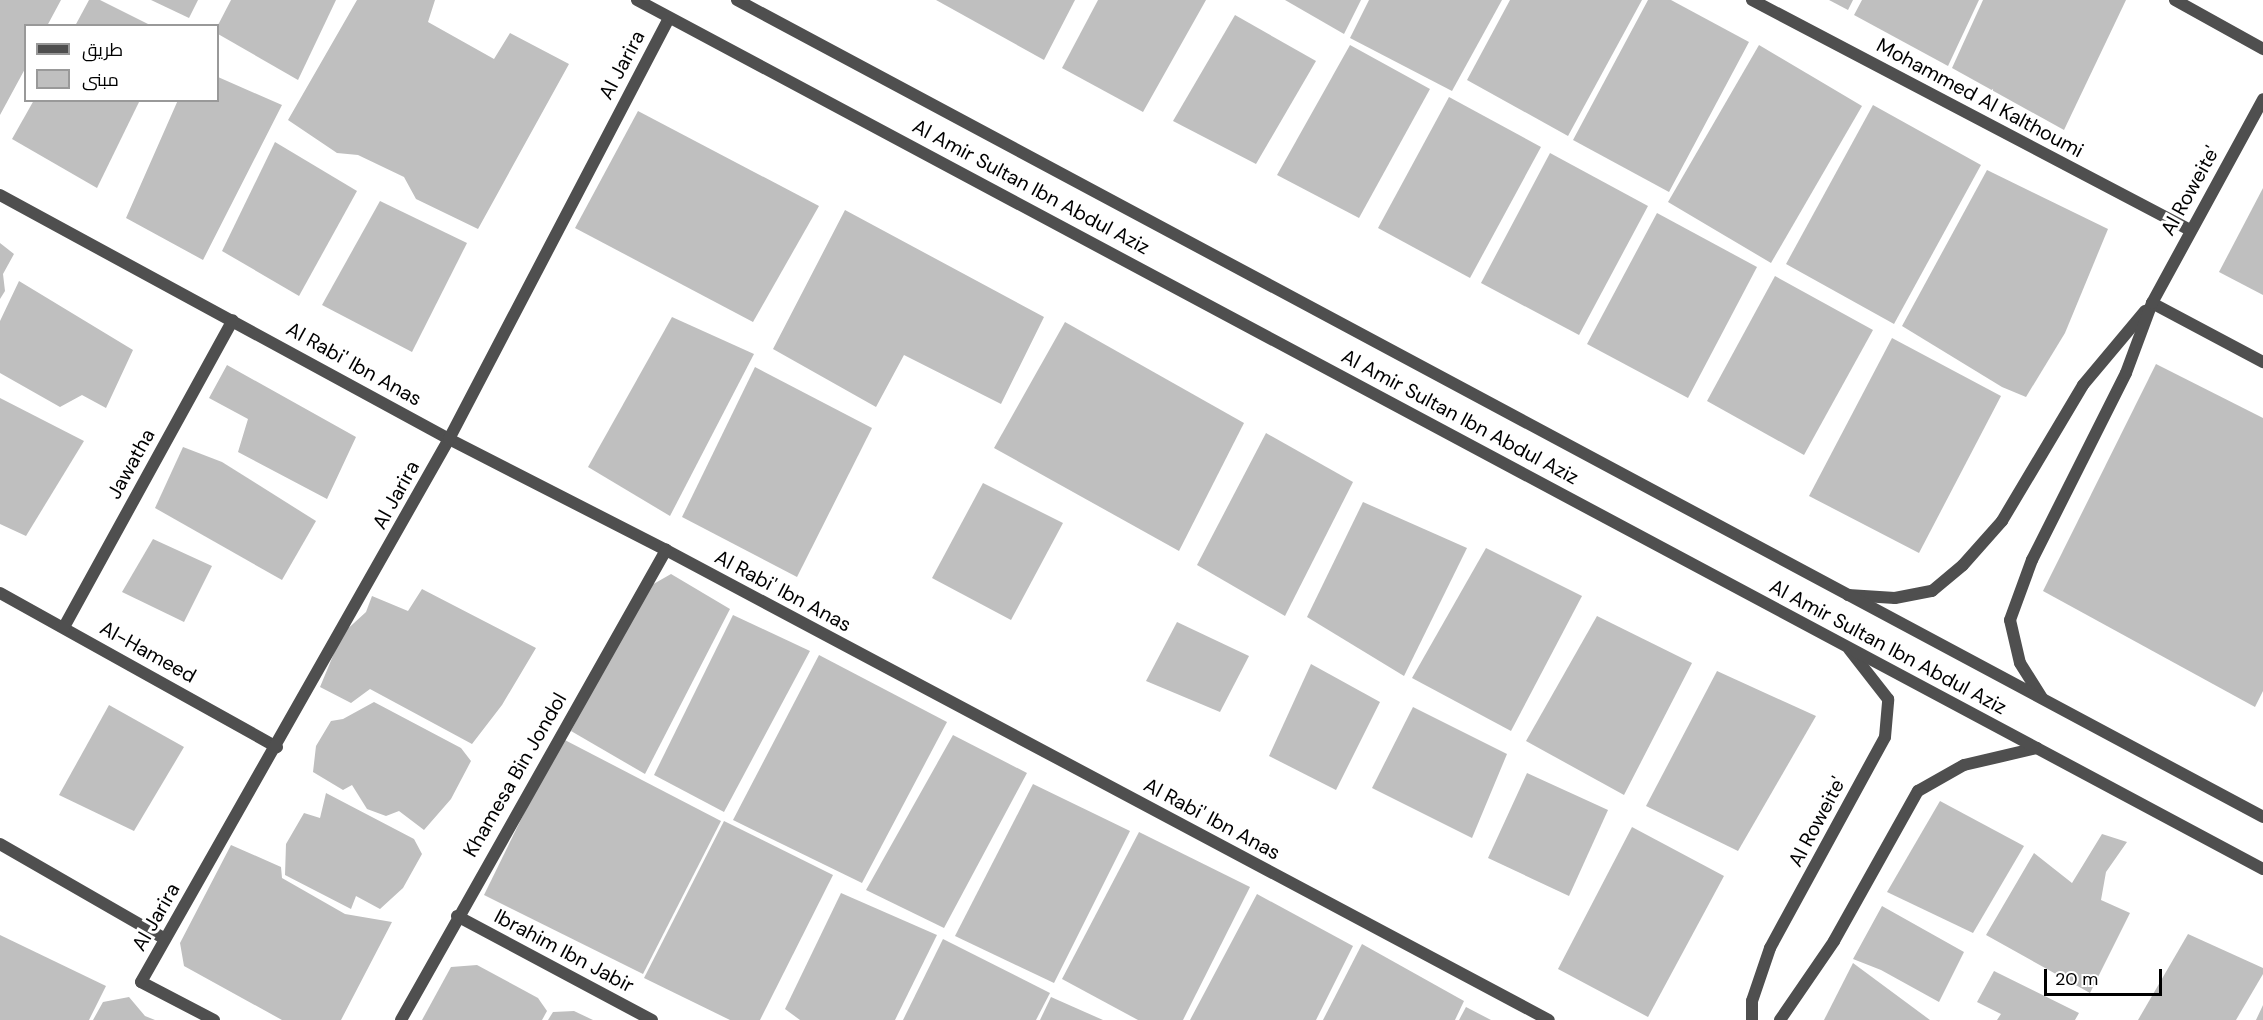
<!DOCTYPE html>
<meta charset="utf-8">
<style>
body{margin:0}
#map{position:relative;width:2263px;height:1020px;overflow:hidden;background:#fff;font-family:"DM Sans",Cairo,sans-serif}
div>[style]{position:absolute}
.building>*{inset:0;background:#bfbfbf}
.minor>*{height:12px;margin:-6px;padding:0 6px;transform-origin:6px;border-radius:6px;background:#4f4f4f}
.tertiary>*{height:12px;margin:-6px;padding:0 6px;transform-origin:6px;border-radius:6px;background:#4f4f4f}
span{translate:-50% -50%;white-space:nowrap;text-align:center;line-height:1.15;-webkit-text-stroke:6px #fff;paint-order:stroke}
.street-label{font-size:20px;color:#000}
.legend{position:absolute;left:24px;top:24px;width:195px;height:78px;box-sizing:border-box;background:#fff;border:2px solid #999;margin:0;padding:8px 10px;list-style:none;font-size:18px;color:#000}
.legend li{display:flex;align-items:center;gap:12px;height:30px}
.legend b{width:30px;border:2px solid #999}
.scale{position:absolute;left:2044px;top:969px;width:118px;height:27px;box-sizing:border-box;border:3px solid #000;border-top:0;padding-left:8px;font-size:18px;line-height:21px;white-space:nowrap;color:#000;-webkit-text-stroke:4px #fff;paint-order:stroke}
</style>
<div id="map">
<div class="building">
<div style="clip-path:polygon(0 0,61px 0,47px 26px,26px 26px,26px 67px,0 115px)"></div>
<div style="clip-path:polygon(89px 0,100px 0,152px 26px,75px 26px)"></div>
<div style="clip-path:polygon(151px 0,198px 0,189px 18px)"></div>
<div style="clip-path:polygon(231px 0,336px 0,298px 80px,218px 34px,218px 25px)"></div>
<div style="clip-path:polygon(357px 0,435px 0,428px 22px,494px 59px,510px 33px,569px 64px,478px 229px,416px 199px,404px 177px,358px 155px,337px 153px,288px 120px)"></div>
<div style="clip-path:polygon(936px 0,1075px 0,1044px 60px)"></div>
<div style="clip-path:polygon(1098px 0,1206px 0,1143px 112px,1062px 68px)"></div>
<div style="clip-path:polygon(1285px 0,1361px 0,1344px 34px)"></div>
<div style="clip-path:polygon(1369px 0,1502px 0,1452px 91px,1350px 38px)"></div>
<div style="clip-path:polygon(1510px 0,1642px 0,1568px 136px,1467px 80px)"></div>
<div style="clip-path:polygon(1648px 0,1671px 0,1749px 42px,1669px 192px,1573px 140px)"></div>
<div style="clip-path:polygon(1829px 0,1853px 0,1848px 10px)"></div>
<div style="clip-path:polygon(1862px 0,1979px 0,1948px 66px,1854px 15px)"></div>
<div style="clip-path:polygon(1983px 0,2126px 0,2064px 130px,1952px 68px)"></div>
<div style="clip-path:polygon(1235px 15px,1316px 61px,1256px 164px,1173px 121px)"></div>
<div style="clip-path:polygon(1350px 45px,1430px 89px,1359px 218px,1277px 175px)"></div>
<div style="clip-path:polygon(1759px 45px,1862px 106px,1771px 263px,1668px 202px)"></div>
<div style="clip-path:polygon(218px 77px,282px 105px,203px 260px,126px 218px,178px 100px,218px 100px)"></div>
<div style="clip-path:polygon(1449px 97px,1541px 147px,1470px 278px,1378px 228px)"></div>
<div style="clip-path:polygon(34px 100px,140px 100px,97px 188px,12px 139px)"></div>
<div style="clip-path:polygon(1873px 105px,1981px 165px,1894px 324px,1786px 264px)"></div>
<div style="clip-path:polygon(638px 111px,819px 206px,753px 322px,575px 228px)"></div>
<div style="clip-path:polygon(275px 142px,357px 191px,299px 296px,222px 251px)"></div>
<div style="clip-path:polygon(1550px 153px,1648px 206px,1579px 335px,1481px 283px)"></div>
<div style="clip-path:polygon(1987px 170px,2108px 229px,2065px 333px,2026px 397px,2002px 387px,1902px 326px)"></div>
<div style="clip-path:polygon(2263px 188px,2263px 295px,2219px 272px)"></div>
<div style="clip-path:polygon(380px 201px,467px 243px,412px 352px,322px 305px)"></div>
<div style="clip-path:polygon(845px 210px,1044px 317px,1001px 404px,904px 355px,876px 407px,773px 349px)"></div>
<div style="clip-path:polygon(1657px 213px,1757px 267px,1688px 398px,1587px 344px)"></div>
<div style="clip-path:polygon(0 243px,14px 254px,3px 274px,5px 291px,0 299px)"></div>
<div style="clip-path:polygon(1775px 276px,1873px 330px,1804px 455px,1707px 401px)"></div>
<div style="clip-path:polygon(19px 281px,133px 350px,106px 408px,82px 395px,60px 407px,0 373px,0 321px)"></div>
<div style="clip-path:polygon(672px 317px,754px 354px,670px 516px,588px 467px)"></div>
<div style="clip-path:polygon(1065px 322px,1244px 423px,1179px 551px,994px 448px)"></div>
<div style="clip-path:polygon(1892px 338px,2001px 396px,1919px 553px,1809px 496px)"></div>
<div style="clip-path:polygon(2156px 364px,2263px 418px,2263px 691px,2255px 707px,2043px 591px)"></div>
<div style="clip-path:polygon(227px 365px,356px 437px,327px 499px,238px 452px,248px 419px,209px 398px)"></div>
<div style="clip-path:polygon(755px 367px,872px 428px,797px 577px,682px 517px)"></div>
<div style="clip-path:polygon(0 398px,84px 441px,26px 536px,0 524px)"></div>
<div style="clip-path:polygon(1266px 433px,1353px 482px,1285px 616px,1197px 565px)"></div>
<div style="clip-path:polygon(183px 447px,222px 462px,316px 521px,282px 580px,155px 508px)"></div>
<div style="clip-path:polygon(983px 483px,1063px 523px,1011px 620px,932px 578px)"></div>
<div style="clip-path:polygon(1363px 502px,1467px 548px,1404px 676px,1307px 617px)"></div>
<div style="clip-path:polygon(153px 539px,212px 566px,184px 622px,122px 592px)"></div>
<div style="clip-path:polygon(1486px 548px,1582px 596px,1511px 731px,1412px 678px)"></div>
<div style="clip-path:polygon(671px 574px,730px 609px,645px 774px,571px 731px,643px 590px)"></div>
<div style="clip-path:polygon(422px 589px,536px 648px,502px 705px,472px 744px,370px 689px,351px 703px,320px 687px,342px 634px,366px 612px,372px 596px,408px 611px)"></div>
<div style="clip-path:polygon(733px 615px,810px 651px,724px 812px,654px 775px)"></div>
<div style="clip-path:polygon(1597px 616px,1692px 663px,1624px 795px,1526px 741px)"></div>
<div style="clip-path:polygon(1177px 622px,1249px 656px,1220px 712px,1146px 681px)"></div>
<div style="clip-path:polygon(819px 655px,947px 722px,862px 883px,733px 820px)"></div>
<div style="clip-path:polygon(1311px 664px,1380px 702px,1336px 790px,1269px 756px)"></div>
<div style="clip-path:polygon(1717px 671px,1816px 716px,1738px 851px,1646px 806px)"></div>
<div style="clip-path:polygon(374px 702px,461px 748px,471px 761px,451px 799px,424px 830px,399px 811px,386px 816px,367px 809px,352px 785px,343px 790px,313px 772px,316px 746px,331px 721px,343px 719px)"></div>
<div style="clip-path:polygon(109px 705px,184px 747px,134px 831px,59px 795px)"></div>
<div style="clip-path:polygon(1413px 707px,1507px 754px,1472px 838px,1372px 788px)"></div>
<div style="clip-path:polygon(953px 735px,1027px 773px,944px 928px,866px 890px)"></div>
<div style="clip-path:polygon(561px 738px,721px 821px,643px 974px,484px 895px)"></div>
<div style="clip-path:polygon(1527px 773px,1608px 810px,1569px 896px,1488px 858px)"></div>
<div style="clip-path:polygon(1033px 784px,1130px 831px,1054px 983px,955px 936px)"></div>
<div style="clip-path:polygon(326px 793px,414px 839px,422px 854px,403px 888px,380px 909px,356px 896px,351px 909px,285px 875px,286px 844px,304px 813px,320px 818px)"></div>
<div style="clip-path:polygon(1940px 801px,2024px 846px,1973px 933px,1887px 892px)"></div>
<div style="clip-path:polygon(724px 821px,833px 875px,760px 1020px,730px 1020px,644px 978px)"></div>
<div style="clip-path:polygon(1632px 827px,1724px 876px,1648px 1017px,1558px 969px)"></div>
<div style="clip-path:polygon(1139px 832px,1250px 887px,1183px 1020px,1138px 1020px,1062px 979px)"></div>
<div style="clip-path:polygon(2102px 834px,2127px 842px,2106px 872px,2101px 900px,2130px 913px,2090px 993px,1986px 935px,2034px 853px,2072px 883px)"></div>
<div style="clip-path:polygon(231px 845px,281px 867px,282px 878px,345px 914px,392px 922px,341px 1020px,282px 1020px,184px 966px,180px 943px)"></div>
<div style="clip-path:polygon(841px 893px,937px 935px,895px 1020px,800px 1020px,785px 1009px)"></div>
<div style="clip-path:polygon(1257px 894px,1353px 946px,1316px 1020px,1190px 1020px)"></div>
<div style="clip-path:polygon(1882px 906px,1964px 952px,1939px 1002px,1881px 970px,1853px 959px)"></div>
<div style="clip-path:polygon(2188px 934px,2263px 968px,2263px 974px,2236px 1020px,2138px 1020px)"></div>
<div style="clip-path:polygon(0 935px,106px 986px,89px 1020px,0 1020px)"></div>
<div style="clip-path:polygon(943px 939px,1050px 993px,1036px 1020px,903px 1020px)"></div>
<div style="clip-path:polygon(1362px 944px,1464px 1001px,1455px 1020px,1323px 1020px)"></div>
<div style="clip-path:polygon(1853px 963px,1930px 1020px,1824px 1020px)"></div>
<div style="clip-path:polygon(477px 965px,538px 998px,547px 1011px,542px 1020px,422px 1020px,451px 967px)"></div>
<div style="clip-path:polygon(1994px 971px,2079px 1013px,2075px 1020px,1997px 1020px,2001px 1014px,1977px 1002px)"></div>
<div style="clip-path:polygon(129px 997px,145px 1016px,155px 1020px,93px 1020px,103px 1002px)"></div>
<div style="clip-path:polygon(1051px 997px,1103px 1020px,1040px 1020px)"></div>
<div style="clip-path:polygon(2263px 1005px,2263px 1020px,2256px 1020px)"></div>
<div style="clip-path:polygon(1466px 1007px,1491px 1020px,1459px 1020px)"></div>
<div style="clip-path:polygon(574px 1011px,593px 1020px,548px 1020px,553px 1012px)"></div>
</div>
<div class="minor">
<div style="left:1752px;top:0;width:495px;rotate:27.7deg"></div>
<div style="left:2175px;top:0;width:101px;rotate:29.1deg"></div>
<div style="left:0;top:195px;width:511px;rotate:28.52deg"></div>
<div style="left:449px;top:439px;width:244px;rotate:27.1deg"></div>
<div style="left:666px;top:550px;width:1000px;rotate:28.03deg"></div>
<div style="left:2152px;top:303px;width:126px;rotate:28deg"></div>
<div style="left:0;top:593px;width:317px;rotate:29.1deg"></div>
<div style="left:1848px;top:595px;width:47px;rotate:3.7deg"></div>
<div style="left:1895px;top:598px;width:38px;rotate:-11deg"></div>
<div style="left:1932px;top:591px;width:40px;rotate:-40deg"></div>
<div style="left:1963px;top:565px;width:59px;rotate:-48.4deg"></div>
<div style="left:2002px;top:521px;width:158px;rotate:-59.2deg"></div>
<div style="left:2083px;top:385px;width:97px;rotate:-50deg"></div>
<div style="left:64px;top:627px;width:350px;rotate:-61.2deg"></div>
<div style="left:2042px;top:698px;width:41px;rotate:-122.2deg"></div>
<div style="left:2020px;top:663px;width:44px;rotate:-103.1deg"></div>
<div style="left:2010px;top:620px;width:64px;rotate:-69.9deg"></div>
<div style="left:2032px;top:560px;width:209px;rotate:-63.3deg"></div>
<div style="left:2126px;top:373px;width:75px;rotate:-69.6deg"></div>
<div style="left:2152px;top:303px;width:232px;rotate:-61.4deg"></div>
<div style="left:0;top:844px;width:190px;rotate:29.9deg"></div>
<div style="left:457px;top:916px;width:221px;rotate:28.1deg"></div>
<div style="left:214px;top:1020px;width:82px;rotate:-152.5deg"></div>
<div style="left:141px;top:982px;width:624px;rotate:-60.44deg"></div>
<div style="left:449px;top:439px;width:475px;rotate:-62.4deg"></div>
<div style="left:401px;top:1020px;width:540px;rotate:-60.58deg"></div>
<div style="left:1752px;top:1020px;width:19px;rotate:-90deg"></div>
<div style="left:1752px;top:1001px;width:56px;rotate:-71.2deg"></div>
<div style="left:1770px;top:948px;width:240px;rotate:-61.4deg"></div>
<div style="left:1885px;top:737px;width:38px;rotate:-85deg"></div>
<div style="left:1888px;top:699px;width:63px;rotate:-128deg"></div>
<div style="left:1780px;top:1020px;width:96px;rotate:-55.6deg"></div>
<div style="left:1834px;top:941px;width:172px;rotate:-60.8deg"></div>
<div style="left:1918px;top:791px;width:53px;rotate:-29.5deg"></div>
<div style="left:1964px;top:765px;width:75px;rotate:-13.1deg"></div>
</div>
<div class="tertiary">
<div style="left:637px;top:0;width:1844px;rotate:28.12deg"></div>
<div style="left:737px;top:0;width:1731px;rotate:28.16deg"></div>
</div>
<div class="street-label">
<span style="left:622px;top:65px;rotate:-62deg">Al Jarira</span>
<span style="left:1980px;top:98px;rotate:28deg">Mohammed Al Kalthoumi</span>
<span style="left:1031px;top:187px;rotate:28deg">Al Amir Sultan Ibn Abdul Aziz</span>
<span style="left:2190px;top:191px;rotate:-61deg">Al Roweite'</span>
<span style="left:354px;top:364px;rotate:29deg">Al Rabi' Ibn Anas</span>
<span style="left:1460px;top:417px;rotate:28deg">Al Amir Sultan Ibn Abdul Aziz</span>
<span style="left:131px;top:464px;rotate:-61deg">Jawatha</span>
<span style="left:396px;top:495px;rotate:-61deg">Al Jarira</span>
<span style="left:783px;top:591px;rotate:28deg">Al Rabi' Ibn Anas</span>
<span style="left:1888px;top:647px;rotate:28deg">Al Amir Sultan Ibn Abdul Aziz</span>
<span style="left:148px;top:652px;rotate:29deg">Al-Hameed</span>
<span style="left:515px;top:775px;rotate:-60deg">Khamesa Bin Jondol</span>
<span style="left:1212px;top:819px;rotate:28deg">Al Rabi' Ibn Anas</span>
<span style="left:1817px;top:822px;rotate:-62deg">Al Roweite'</span>
<span style="left:156px;top:917px;rotate:-60deg">Al Jarira</span>
<span style="left:564px;top:951px;rotate:28deg">Ibrahim Ibn Jabir</span>
</div>
<ul class="legend">
<li><b style="height:8px;background:#4f4f4f"></b>طريق</li>
<li><b style="height:16px;background:#bfbfbf"></b>مبنى</li>
</ul>
<div class="scale">20 m</div>
</div>
